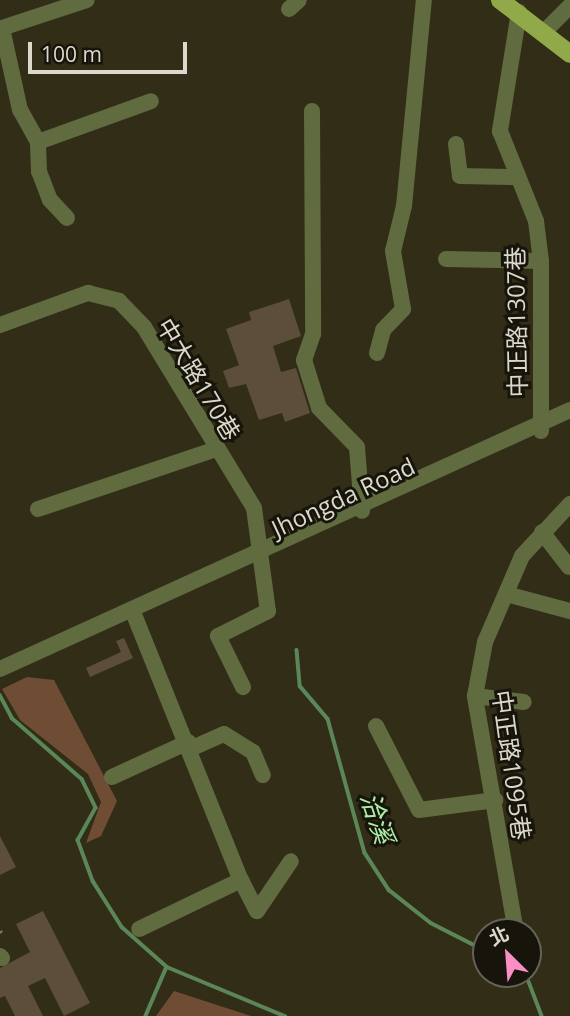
<!DOCTYPE html>
<meta charset="utf-8">
<style>
body{margin:0}
#map{position:relative;width:570px;height:1016px;overflow:hidden;background:#312d16;font-family:"Open Sans","Noto Sans TC",sans-serif}
div>[style]{position:absolute}
.green>*{inset:0;background:#6f4d35}
.stream>*{height:3.5px;margin:-1.75px;padding:0 1.75px;transform-origin:1.75px;border-radius:1.75px;background:#5b8758}
.building>*{inset:0;background:#5c4e39}
.path>*{height:2px;margin-top:-1px;transform-origin:0;background:repeating-linear-gradient(90deg,#827f6c 0 5px,transparent 0 8.5px)}
.minor>*{height:16px;margin:-8px;padding:0 8px;transform-origin:8px;border-radius:8px;background:#606b40}
.major>*{height:18px;margin:-9px;padding:0 9px;transform-origin:9px;border-radius:9px;background:#92a94a}
span{translate:-50% -50%;white-space:nowrap;text-align:center;line-height:1.15;-webkit-text-stroke:6px #17150b;paint-order:stroke}
.street-label{font-size:24px;color:#dbd9cb}
.water-label{font-size:26px;color:#aeefa8;font-style:italic}
.north{position:absolute;left:472px;top:918px;width:70px;height:70px;box-sizing:border-box;background:#17150b;border:2px solid #656358;border-radius:50%;rotate:335deg;font-size:19px;font-weight:700;line-height:28px;text-align:center;color:#dbd9cb}
.north::after{content:'';display:block;margin:auto;width:24px;height:32px;background:#fb8fc5;clip-path:polygon(50% 0,100% 100%,50% 72%,0 100%)}
.scale{position:absolute;left:28px;top:42px;width:159px;height:32px;box-sizing:border-box;border:4px solid #dbd9cb;border-top:0;padding-left:9px;font-size:21px;line-height:24px;white-space:nowrap;color:#dbd9cb;-webkit-text-stroke:5px #17150b;paint-order:stroke}
</style>
<div id="map">
<div class="green">
<div style="clip-path:polygon(27px 677px,54px 680px,117px 801px,101px 836px,86px 843px,101px 802px,88px 774px,20px 720px,2px 689px)"></div>
<div style="clip-path:polygon(174px 991px,251px 1016px,156px 1016px)"></div>
</div>
<div class="stream">
<div style="left:297px;top:650px;width:36px;rotate:85deg"></div>
<div style="left:300px;top:686px;width:43px;rotate:49.7deg"></div>
<div style="left:328px;top:719px;width:139px;rotate:74.6deg"></div>
<div style="left:365px;top:853px;width:44px;rotate:57deg"></div>
<div style="left:389px;top:890px;width:53px;rotate:38.2deg"></div>
<div style="left:431px;top:923px;width:62px;rotate:27deg"></div>
<div style="left:0;top:695px;width:26px;rotate:62deg"></div>
<div style="left:12px;top:718px;width:93px;rotate:41.1deg"></div>
<div style="left:82px;top:779px;width:32px;rotate:64deg"></div>
<div style="left:96px;top:808px;width:37px;rotate:119deg"></div>
<div style="left:78px;top:840px;width:44px;rotate:69.9deg"></div>
<div style="left:93px;top:881px;width:54px;rotate:57.8deg"></div>
<div style="left:122px;top:927px;width:60px;rotate:41.6deg"></div>
<div style="left:167px;top:967px;width:53px;rotate:113.2deg"></div>
<div style="left:167px;top:967px;width:128px;rotate:22.6deg"></div>
<div style="left:526px;top:974px;width:45px;rotate:69.1deg"></div>
</div>
<div class="building">
<div style="clip-path:polygon(289px 299px,301px 336px,273px 346px,281px 372px,296px 368px,310px 413px,285px 422px,282px 413px,259px 420px,246px 384px,229px 388px,223px 371px,239px 365px,226px 329px,251px 320px,249px 312px)"></div>
<div style="clip-path:polygon(124px 638px,133px 658px,90px 677px,86px 668px,121px 652px,116px 641px)"></div>
<div style="clip-path:polygon(0 836px,16px 867px,0 875px)"></div>
<div style="clip-path:polygon(43px 911px,90px 1003px,64px 1016px,45px 978px,28px 986px,43px 1016px,15px 1016px,5px 996px,0 998px,0 968px,30px 952px,16px 924px)"></div>
</div>
<div class="path">
<div style="left:0;top:933px;width:3px;rotate:-45deg"></div>
</div>
<div class="minor">
<div style="left:289px;top:9px;width:13px;rotate:-42deg"></div>
<div style="left:519px;top:12px;width:121px;rotate:99.1deg"></div>
<div style="left:500px;top:131px;width:97px;rotate:68.2deg"></div>
<div style="left:536px;top:221px;width:40px;rotate:82.9deg"></div>
<div style="left:541px;top:261px;width:170px;rotate:90deg"></div>
<div style="left:545px;top:31px;width:35px;rotate:-45deg"></div>
<div style="left:312px;top:111px;width:223px;rotate:89.7deg"></div>
<div style="left:313px;top:334px;width:28px;rotate:109deg"></div>
<div style="left:304px;top:360px;width:50px;rotate:72.6deg"></div>
<div style="left:319px;top:408px;width:54px;rotate:45.7deg"></div>
<div style="left:357px;top:447px;width:64px;rotate:85.5deg"></div>
<div style="left:38px;top:142px;width:120px;rotate:-19.9deg"></div>
<div style="left:456px;top:144px;width:32px;rotate:83deg"></div>
<div style="left:460px;top:176px;width:54px;rotate:1.1deg"></div>
<div style="left:67px;top:218px;width:25px;rotate:-133deg"></div>
<div style="left:50px;top:200px;width:30px;rotate:-111deg"></div>
<div style="left:39px;top:172px;width:30px;rotate:-92deg"></div>
<div style="left:38px;top:142px;width:37px;rotate:-119deg"></div>
<div style="left:20px;top:110px;width:84px;rotate:-102.4deg"></div>
<div style="left:2px;top:28px;width:89px;rotate:-18.2deg"></div>
<div style="left:446px;top:259px;width:95px;rotate:1.2deg"></div>
<div style="left:0;top:325px;width:94px;rotate:-20deg"></div>
<div style="left:88px;top:293px;width:32px;rotate:14deg"></div>
<div style="left:119px;top:301px;width:36px;rotate:46deg"></div>
<div style="left:144px;top:327px;width:212px;rotate:58.7deg"></div>
<div style="left:254px;top:508px;width:104px;rotate:82.3deg"></div>
<div style="left:268px;top:611px;width:56px;rotate:153.4deg"></div>
<div style="left:218px;top:636px;width:57px;rotate:63.9deg"></div>
<div style="left:377px;top:353px;width:24px;rotate:-75deg"></div>
<div style="left:383px;top:330px;width:29px;rotate:-46deg"></div>
<div style="left:403px;top:309px;width:59px;rotate:-99.8deg"></div>
<div style="left:393px;top:251px;width:46px;rotate:-76.3deg"></div>
<div style="left:404px;top:206px;width:207px;rotate:-84.5deg"></div>
<div style="left:38px;top:509px;width:185px;rotate:-18.6deg"></div>
<div style="left:542px;top:532px;width:44px;rotate:52.4deg"></div>
<div style="left:506px;top:594px;width:66px;rotate:14.9deg"></div>
<div style="left:133px;top:612px;width:289px;rotate:68.1deg"></div>
<div style="left:241px;top:880px;width:113px;rotate:154.3deg"></div>
<div style="left:0;top:669px;width:626px;rotate:-24.44deg"></div>
<div style="left:475px;top:696px;width:49px;rotate:7deg"></div>
<div style="left:376px;top:726px;width:94px;rotate:62.9deg"></div>
<div style="left:419px;top:810px;width:77px;rotate:-7.5deg"></div>
<div style="left:190px;top:749px;width:37px;rotate:-24deg"></div>
<div style="left:224px;top:734px;width:34px;rotate:32deg"></div>
<div style="left:253px;top:752px;width:25px;rotate:67deg"></div>
<div style="left:112px;top:777px;width:84px;rotate:-24.7deg"></div>
<div style="left:241px;top:880px;width:35px;rotate:63deg"></div>
<div style="left:257px;top:911px;width:60px;rotate:-55.8deg"></div>
<div style="left:516px;top:932px;width:240px;rotate:-99.9deg"></div>
<div style="left:475px;top:696px;width:55px;rotate:-79.5deg"></div>
<div style="left:485px;top:642px;width:94px;rotate:-66.7deg"></div>
<div style="left:522px;top:556px;width:71px;rotate:-47.3deg"></div>
<div style="left:0;top:956px;width:3px;rotate:45deg"></div>
</div>
<div class="major">
<div style="left:500px;top:0;width:88px;rotate:37.6deg"></div>
</div>
<div class="street-label">
<span style="left:516px;top:322px;rotate:-91deg">中正路1307巷</span>
<span style="left:199px;top:379px;rotate:59deg">中大路170巷</span>
<span style="left:343px;top:497px;rotate:-25deg">Jhongda Road</span>
<span style="left:512px;top:765px;rotate:82deg">中正路1095巷</span>
</div>
<div class="water-label">
<span style="left:377px;top:818px;rotate:72deg">洽溪</span>
</div>
<div class="north">北</div>
<div class="scale">100 m</div>
</div>
